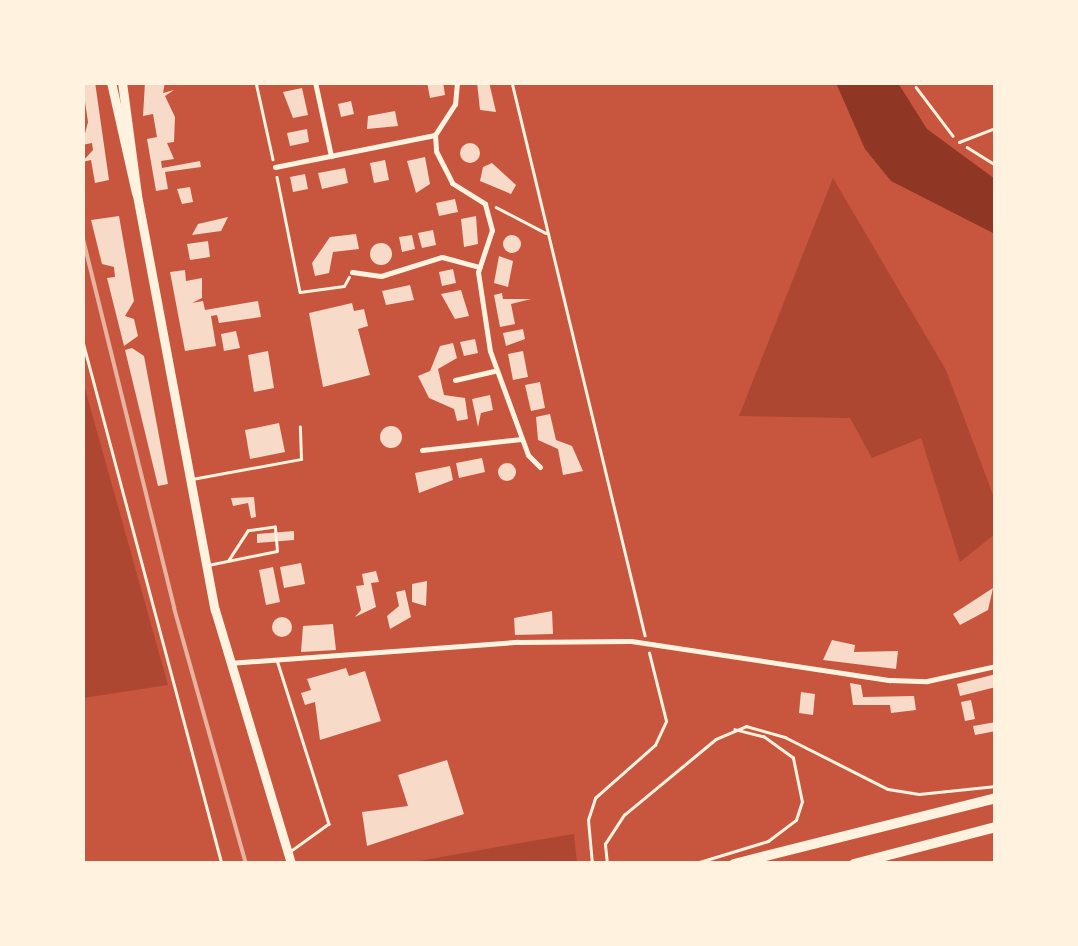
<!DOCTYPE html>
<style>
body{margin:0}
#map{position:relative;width:1078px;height:946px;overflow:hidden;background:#c8553d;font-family:Commissioner,sans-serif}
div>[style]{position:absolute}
.green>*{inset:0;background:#ae4732}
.water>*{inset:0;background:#8f3625}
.building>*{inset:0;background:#f7dbc8}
.round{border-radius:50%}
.path>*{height:2.5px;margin:-1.25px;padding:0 1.25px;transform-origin:1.25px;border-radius:1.25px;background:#fff3e0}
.service>*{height:2.5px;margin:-1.25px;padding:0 1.25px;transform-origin:1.25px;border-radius:1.25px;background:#fff3e0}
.minor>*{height:5px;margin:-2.5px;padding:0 2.5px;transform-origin:2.5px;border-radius:2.5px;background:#fff3e0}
.primary>*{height:9px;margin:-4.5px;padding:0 4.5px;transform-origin:4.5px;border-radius:4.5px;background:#fff3e0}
.motorway>*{height:10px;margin:-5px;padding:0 5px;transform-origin:5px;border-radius:5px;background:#fff3e0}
.rail>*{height:4px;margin:-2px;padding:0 2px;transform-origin:2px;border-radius:2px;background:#e9b49f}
span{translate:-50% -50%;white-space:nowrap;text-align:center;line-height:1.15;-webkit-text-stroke:9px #fff3e0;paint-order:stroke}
.frame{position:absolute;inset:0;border:85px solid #fff3e0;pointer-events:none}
</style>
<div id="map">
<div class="green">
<div style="clip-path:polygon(833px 178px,946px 370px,995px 500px,995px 534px,960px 562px,921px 438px,872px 458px,850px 418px,739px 416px)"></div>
<div style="clip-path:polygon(82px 378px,168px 685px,83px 698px,82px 698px)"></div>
<div style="clip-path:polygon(574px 834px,577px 863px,408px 863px,526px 842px)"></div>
</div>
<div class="water">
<div style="clip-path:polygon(836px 83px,898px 83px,927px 129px,995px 179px,995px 234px,891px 181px,865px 149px)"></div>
</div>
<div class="building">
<div style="clip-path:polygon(82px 82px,95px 82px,109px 180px,95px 183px,91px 160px,82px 162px,93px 150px,92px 143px,82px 145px,88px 122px)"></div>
<div style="clip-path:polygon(145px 82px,165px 82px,163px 93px,174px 90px,165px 96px,175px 117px,174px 142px,167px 143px,174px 159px,161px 161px,162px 168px,200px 161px,201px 167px,165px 172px,168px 189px,156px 191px,147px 139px,157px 137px,153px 114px,143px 116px)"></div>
<div style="clip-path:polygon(427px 82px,443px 82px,445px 95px,430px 98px)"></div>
<div style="clip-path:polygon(477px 82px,489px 82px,496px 112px,480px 110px)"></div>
<div style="clip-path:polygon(302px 88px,308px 115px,293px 118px,283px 92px)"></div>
<div style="clip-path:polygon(351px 101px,354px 114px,341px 117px,338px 104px)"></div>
<div style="clip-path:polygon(395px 111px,398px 126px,367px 129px,368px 116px)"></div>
<div style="clip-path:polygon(307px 129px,309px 142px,290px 146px,287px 133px)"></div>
<div class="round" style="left:460px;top:143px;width:20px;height:20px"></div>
<div style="clip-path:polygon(425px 157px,430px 184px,416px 193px,407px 161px)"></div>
<div style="clip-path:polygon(385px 160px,389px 180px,374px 183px,370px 163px)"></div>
<div style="clip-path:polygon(492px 163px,516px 185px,511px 194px,480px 181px,483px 167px)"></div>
<div style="clip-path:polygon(345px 168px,348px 183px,322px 189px,318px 173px)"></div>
<div style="clip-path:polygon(305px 174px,308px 189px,293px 192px,290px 177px)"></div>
<div style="clip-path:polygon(190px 187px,193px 202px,182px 204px,177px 189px)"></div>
<div style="clip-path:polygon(455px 199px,458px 212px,439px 216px,436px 203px)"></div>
<div style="clip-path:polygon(119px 216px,134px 301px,125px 316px,134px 319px,138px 336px,124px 346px,107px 278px,115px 277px,114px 267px,102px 264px,91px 220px)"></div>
<div style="clip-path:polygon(476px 216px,478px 244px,464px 247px,461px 219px)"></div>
<div style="clip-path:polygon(228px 217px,221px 231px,192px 235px,198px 224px)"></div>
<div style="clip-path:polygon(433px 230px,436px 245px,422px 248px,418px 233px)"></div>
<div style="clip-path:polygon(356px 234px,359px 249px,333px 252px,329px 273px,315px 276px,312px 263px,330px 237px)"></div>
<div class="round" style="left:503px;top:235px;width:18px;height:18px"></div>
<div style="clip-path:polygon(412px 235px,415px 249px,402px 252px,399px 237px)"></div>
<div style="clip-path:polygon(208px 241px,210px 257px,190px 260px,187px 244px)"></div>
<div class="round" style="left:370px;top:243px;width:22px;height:22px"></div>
<div style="clip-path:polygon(499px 256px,513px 261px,508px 287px,494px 283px)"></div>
<div style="clip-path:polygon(453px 269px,456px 283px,442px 286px,439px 272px)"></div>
<div style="clip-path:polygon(185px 270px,186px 281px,202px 278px,202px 298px,192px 303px,203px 301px,205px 310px,258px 301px,261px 317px,219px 323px,217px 315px,211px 316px,216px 346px,185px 351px,170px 272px)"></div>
<div style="clip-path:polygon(410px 285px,414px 300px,386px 305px,382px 291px)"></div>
<div style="clip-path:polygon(461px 290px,469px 316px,455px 319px,441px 294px)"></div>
<div style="clip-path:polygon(502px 293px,503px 299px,531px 299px,511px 304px,515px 324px,500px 327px,494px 295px)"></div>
<div style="clip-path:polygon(352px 303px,354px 311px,364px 309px,368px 326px,358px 329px,370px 375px,323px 387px,309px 313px)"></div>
<div style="clip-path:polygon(523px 329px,525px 339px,506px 346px,503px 333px)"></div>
<div style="clip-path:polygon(236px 331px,240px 348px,224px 351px,221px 334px)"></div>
<div style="clip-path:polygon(475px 339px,478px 353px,464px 356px,460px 342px)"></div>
<div style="clip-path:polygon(453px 343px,457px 358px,438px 369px,444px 395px,465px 398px,468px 419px,457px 421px,454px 409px,429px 398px,418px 376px,430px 371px,440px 346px)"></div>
<div style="clip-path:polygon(132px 348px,144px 356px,168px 484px,158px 486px,125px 350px)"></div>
<div style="clip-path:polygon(268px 351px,274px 388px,254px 392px,248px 355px)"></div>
<div style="clip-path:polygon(523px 351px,528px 377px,513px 380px,508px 354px)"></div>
<div style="clip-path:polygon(540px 382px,545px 408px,531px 411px,525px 385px)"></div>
<div style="clip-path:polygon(490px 395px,493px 410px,481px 413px,478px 427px,472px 399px)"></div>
<div style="clip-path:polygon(550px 414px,556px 440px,572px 446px,583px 471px,563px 475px,558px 449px,538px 440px,536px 417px)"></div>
<div style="clip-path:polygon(279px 423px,285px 452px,250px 459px,245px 430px)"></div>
<div class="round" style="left:380px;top:426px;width:22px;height:22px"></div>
<div style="clip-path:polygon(482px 458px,485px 472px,459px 478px,456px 463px)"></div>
<div class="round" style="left:498px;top:463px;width:18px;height:18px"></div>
<div style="clip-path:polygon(450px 466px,453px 480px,419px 493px,415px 473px)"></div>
<div style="clip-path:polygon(254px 497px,256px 517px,251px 518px,248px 503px,233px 506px,231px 498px)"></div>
<div style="clip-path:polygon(294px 531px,294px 540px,257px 543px,257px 534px)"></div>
<div style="clip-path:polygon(301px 563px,305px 584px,284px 588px,280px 567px)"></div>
<div style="clip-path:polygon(273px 567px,280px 602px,266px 605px,259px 570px)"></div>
<div style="clip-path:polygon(376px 571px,379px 582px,371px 583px,376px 607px,355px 617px,361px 610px,356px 586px,364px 585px,362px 574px)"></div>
<div style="clip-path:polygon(427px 581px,426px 606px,412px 602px,412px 584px)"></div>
<div style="clip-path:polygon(993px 588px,988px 610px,960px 625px,953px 614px)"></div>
<div style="clip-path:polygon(405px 590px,411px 617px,390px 629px,387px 616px,399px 606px,396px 592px)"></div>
<div style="clip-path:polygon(552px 611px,553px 634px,515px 635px,514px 618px)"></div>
<div class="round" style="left:272px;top:617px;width:20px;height:20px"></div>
<div style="clip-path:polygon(333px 624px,336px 650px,301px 652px,303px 626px)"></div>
<div style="clip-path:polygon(832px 640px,855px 645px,854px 652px,898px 651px,896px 669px,823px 660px)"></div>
<div style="clip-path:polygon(346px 668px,349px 676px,365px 671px,381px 721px,320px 740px,315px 702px,305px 705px,301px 693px,311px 690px,307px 679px)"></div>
<div style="clip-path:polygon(996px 674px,996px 687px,960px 696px,957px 684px)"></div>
<div style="clip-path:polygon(850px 683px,861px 685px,863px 697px,914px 696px,916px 710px,891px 713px,890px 705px,853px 705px)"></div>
<div style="clip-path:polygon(801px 692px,815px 694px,813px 715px,799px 713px)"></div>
<div style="clip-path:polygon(971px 700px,975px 719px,965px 721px,961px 702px)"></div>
<div style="clip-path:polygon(996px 722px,996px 731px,975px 735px,973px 726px)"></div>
<div style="clip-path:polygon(447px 760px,464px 814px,367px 846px,362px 812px,408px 806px,398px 775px)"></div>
</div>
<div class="path">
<div style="left:256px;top:82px;width:79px;rotate:77.6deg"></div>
<div style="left:512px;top:82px;width:569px;rotate:76.48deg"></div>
<div style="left:916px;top:87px;width:61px;rotate:52.9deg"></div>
<div style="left:967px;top:147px;width:34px;rotate:32deg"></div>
<div style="left:277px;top:177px;width:117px;rotate:78.7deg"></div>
<div style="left:300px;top:292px;width:44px;rotate:-7.8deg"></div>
<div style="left:344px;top:286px;width:10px;rotate:-61deg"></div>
<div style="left:496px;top:207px;width:56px;rotate:27.5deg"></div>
<div style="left:82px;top:338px;width:544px;rotate:75.1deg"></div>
<div style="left:592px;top:864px;width:44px;rotate:-95.2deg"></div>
<div style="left:588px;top:820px;width:23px;rotate:-72deg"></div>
<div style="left:595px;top:798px;width:80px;rotate:-41.5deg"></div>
<div style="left:655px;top:745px;width:26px;rotate:-65deg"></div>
<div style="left:666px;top:721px;width:70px;rotate:-104deg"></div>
</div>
<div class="service">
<div style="left:914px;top:83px;width:1px;rotate:-90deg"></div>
<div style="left:959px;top:142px;width:40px;rotate:-21deg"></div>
<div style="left:192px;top:479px;width:111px;rotate:-10.4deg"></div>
<div style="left:301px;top:459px;width:32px;rotate:-92deg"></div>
<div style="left:208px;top:565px;width:70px;rotate:-11.5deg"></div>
<div style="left:277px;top:551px;width:24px;rotate:-95deg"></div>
<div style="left:275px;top:527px;width:27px;rotate:172deg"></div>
<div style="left:248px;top:531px;width:35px;rotate:123deg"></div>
<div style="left:277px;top:660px;width:172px;rotate:72.4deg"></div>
<div style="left:329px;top:824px;width:48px;rotate:144.3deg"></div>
<div style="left:607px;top:864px;width:20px;rotate:-96deg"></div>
<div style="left:605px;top:844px;width:35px;rotate:-57deg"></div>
<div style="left:624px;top:815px;width:119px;rotate:-39.6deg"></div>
<div style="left:716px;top:739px;width:33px;rotate:-23deg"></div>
<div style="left:746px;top:726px;width:41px;rotate:15.8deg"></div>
<div style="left:785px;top:737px;width:115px;rotate:26.8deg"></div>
<div style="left:888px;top:789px;width:31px;rotate:9deg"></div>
<div style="left:919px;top:794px;width:77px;rotate:-5.9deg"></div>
<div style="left:693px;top:864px;width:78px;rotate:-17deg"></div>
<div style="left:768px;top:841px;width:35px;rotate:-37deg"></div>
<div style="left:796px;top:820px;width:19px;rotate:-72deg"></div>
<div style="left:802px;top:802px;width:45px;rotate:-101.6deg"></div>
<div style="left:793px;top:758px;width:36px;rotate:-144deg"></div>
<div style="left:764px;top:737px;width:30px;rotate:-166deg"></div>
<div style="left:993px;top:864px;width:5px;rotate:-53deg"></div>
</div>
<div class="minor">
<div style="left:315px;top:82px;width:76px;rotate:77.8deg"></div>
<div style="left:457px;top:82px;width:22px;rotate:95deg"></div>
<div style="left:455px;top:104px;width:37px;rotate:123deg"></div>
<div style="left:435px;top:135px;width:16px;rotate:86deg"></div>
<div style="left:436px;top:151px;width:36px;rotate:63deg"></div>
<div style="left:452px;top:183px;width:39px;rotate:32deg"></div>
<div style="left:485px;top:204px;width:27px;rotate:75deg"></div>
<div style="left:492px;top:230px;width:44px;rotate:108.4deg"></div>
<div style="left:478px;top:272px;width:80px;rotate:81.4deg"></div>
<div style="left:490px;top:351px;width:111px;rotate:69.9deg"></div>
<div style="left:528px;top:455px;width:17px;rotate:45deg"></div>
<div style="left:275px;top:167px;width:163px;rotate:-11.3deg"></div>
<div style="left:352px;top:272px;width:29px;rotate:8deg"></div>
<div style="left:381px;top:276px;width:64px;rotate:-17.3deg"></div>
<div style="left:442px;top:257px;width:39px;rotate:15deg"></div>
<div style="left:455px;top:380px;width:40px;rotate:-13deg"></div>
<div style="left:422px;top:450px;width:100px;rotate:-6.3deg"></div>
<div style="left:229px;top:663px;width:290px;rotate:-4.2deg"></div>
<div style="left:518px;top:642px;width:113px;rotate:-0.5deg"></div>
<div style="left:631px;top:641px;width:262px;rotate:8.6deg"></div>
<div style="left:890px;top:680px;width:37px;rotate:2deg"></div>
<div style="left:927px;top:681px;width:71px;rotate:-12.3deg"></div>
</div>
<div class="primary">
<div style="left:111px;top:82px;width:114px;rotate:77.3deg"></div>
<div style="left:122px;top:82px;width:114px;rotate:82.4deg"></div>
<div style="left:137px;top:195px;width:422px;rotate:79.4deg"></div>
<div style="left:215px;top:610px;width:265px;rotate:73.3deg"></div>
</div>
<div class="motorway">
<div style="left:734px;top:864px;width:270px;rotate:-14.1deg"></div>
<div style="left:854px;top:864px;width:147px;rotate:-14.6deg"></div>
</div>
<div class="rail">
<div style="left:82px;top:235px;width:384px;rotate:76.1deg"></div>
<div style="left:174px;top:608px;width:266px;rotate:74.3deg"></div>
</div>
<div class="frame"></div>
</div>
